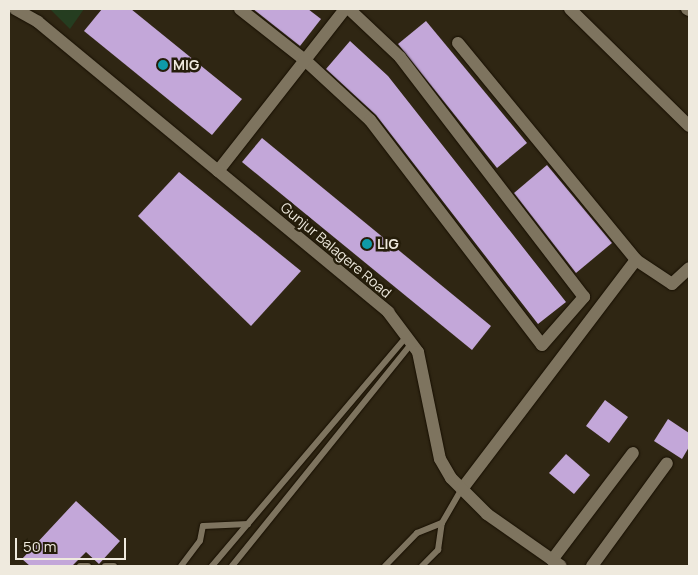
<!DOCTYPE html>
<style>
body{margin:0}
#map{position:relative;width:698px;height:575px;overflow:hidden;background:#2f2613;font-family:Manrope,sans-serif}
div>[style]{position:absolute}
.green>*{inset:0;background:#253d20}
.building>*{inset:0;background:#c3a7d9}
.roads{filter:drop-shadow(0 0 1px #170f01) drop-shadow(0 0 1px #170f01)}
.service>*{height:6px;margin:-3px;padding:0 3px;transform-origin:3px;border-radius:3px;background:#7e745f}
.minor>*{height:12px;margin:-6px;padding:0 6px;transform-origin:6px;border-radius:6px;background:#7e745f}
.tertiary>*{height:12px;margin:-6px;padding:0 6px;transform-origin:6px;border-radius:6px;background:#7e745f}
.dots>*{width:14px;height:14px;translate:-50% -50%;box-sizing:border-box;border:2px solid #251d0a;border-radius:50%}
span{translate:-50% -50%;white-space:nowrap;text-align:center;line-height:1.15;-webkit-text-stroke:5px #251d0a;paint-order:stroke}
.poi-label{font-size:14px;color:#efeade;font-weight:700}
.left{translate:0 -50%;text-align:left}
.street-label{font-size:14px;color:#efeade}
.frame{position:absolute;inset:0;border:10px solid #efeade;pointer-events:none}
.scale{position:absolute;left:15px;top:538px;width:111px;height:22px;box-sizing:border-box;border:2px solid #efeade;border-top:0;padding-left:6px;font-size:15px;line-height:18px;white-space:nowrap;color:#efeade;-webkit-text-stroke:4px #251d0a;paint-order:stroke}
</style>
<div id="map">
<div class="green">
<div style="clip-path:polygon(50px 9px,84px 9px,70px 29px)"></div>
</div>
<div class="building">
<div style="clip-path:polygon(102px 9px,131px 9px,242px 99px,212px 135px,84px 31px)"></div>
<div style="clip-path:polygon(253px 9px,308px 9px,321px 19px,300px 46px)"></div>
<div style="clip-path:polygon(426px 21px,527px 143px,497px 168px,398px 44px)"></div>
<div style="clip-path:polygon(350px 41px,388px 76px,566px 302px,538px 324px,376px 115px,326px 69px)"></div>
<div style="clip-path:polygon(262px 138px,491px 326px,472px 350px,242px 162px)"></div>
<div style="clip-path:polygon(547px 165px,612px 243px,576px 273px,514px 193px)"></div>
<div style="clip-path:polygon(179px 172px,301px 271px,251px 326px,138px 216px)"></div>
<div style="clip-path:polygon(605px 400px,628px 417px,609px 443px,586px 426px)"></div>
<div style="clip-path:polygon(668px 419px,689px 433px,689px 447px,682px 459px,654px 441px)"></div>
<div style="clip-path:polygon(566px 454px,590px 475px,574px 494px,549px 473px)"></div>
<div style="clip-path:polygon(76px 501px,120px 541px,99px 564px,86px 552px,72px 566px,30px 566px,22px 559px)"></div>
</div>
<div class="roads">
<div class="service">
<div style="left:80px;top:566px;width:8px"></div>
<div style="left:105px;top:566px;width:9px"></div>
<div style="left:181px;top:566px;width:31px;rotate:-53deg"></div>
<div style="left:200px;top:541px;width:15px;rotate:-79deg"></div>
<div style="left:203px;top:526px;width:45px;rotate:-2.5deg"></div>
<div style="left:212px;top:566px;width:302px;rotate:-49.7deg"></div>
<div style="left:232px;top:566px;width:287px;rotate:-51.1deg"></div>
<div style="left:385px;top:566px;width:46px;rotate:-45.9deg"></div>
<div style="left:417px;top:533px;width:27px;rotate:-22deg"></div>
<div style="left:422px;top:566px;width:23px;rotate:-45deg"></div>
<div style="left:438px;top:550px;width:27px;rotate:-82deg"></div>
<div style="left:442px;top:523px;width:39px;rotate:-60deg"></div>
</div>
<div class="minor">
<div style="left:240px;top:9px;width:84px;rotate:38.2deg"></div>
<div style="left:306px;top:61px;width:87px;rotate:42.7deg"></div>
<div style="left:370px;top:120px;width:283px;rotate:52.6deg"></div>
<div style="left:542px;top:345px;width:64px;rotate:-48.8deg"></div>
<div style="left:584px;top:297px;width:302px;rotate:-127.5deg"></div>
<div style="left:400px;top:57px;width:70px;rotate:-136.7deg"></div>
<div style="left:570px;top:9px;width:167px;rotate:44.5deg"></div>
<div style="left:687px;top:9px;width:2px;rotate:27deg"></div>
<div style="left:458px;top:43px;width:281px;rotate:50.6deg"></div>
<div style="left:636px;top:260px;width:43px;rotate:33.7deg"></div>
<div style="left:672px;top:284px;width:23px;rotate:-43deg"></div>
<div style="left:218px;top:171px;width:206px;rotate:-51.9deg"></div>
<div style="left:462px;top:489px;width:288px;rotate:-52.8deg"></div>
<div style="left:552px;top:560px;width:134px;rotate:-52.9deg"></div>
<div style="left:592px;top:566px;width:127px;rotate:-53.9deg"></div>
</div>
<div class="tertiary">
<div style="left:15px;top:9px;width:26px;rotate:29deg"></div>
<div style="left:38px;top:22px;width:455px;rotate:39.6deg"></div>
<div style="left:388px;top:312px;width:50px;rotate:53.1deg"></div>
<div style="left:418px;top:352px;width:109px;rotate:78.4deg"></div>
<div style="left:440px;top:459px;width:22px;rotate:60deg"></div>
<div style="left:451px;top:478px;width:51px;rotate:45deg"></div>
<div style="left:487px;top:514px;width:90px;rotate:35.1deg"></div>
</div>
</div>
<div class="dots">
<div style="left:163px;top:65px;background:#0f9aa8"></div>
<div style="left:367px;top:244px;background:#0f9aa8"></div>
</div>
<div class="poi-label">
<span class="left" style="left:173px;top:65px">MIG</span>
<span class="left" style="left:377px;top:244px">LIG</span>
</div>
<div class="street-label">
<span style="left:336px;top:250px;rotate:40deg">Gunjur Balagere Road</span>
</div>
<div class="frame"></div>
<div class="scale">50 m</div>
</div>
